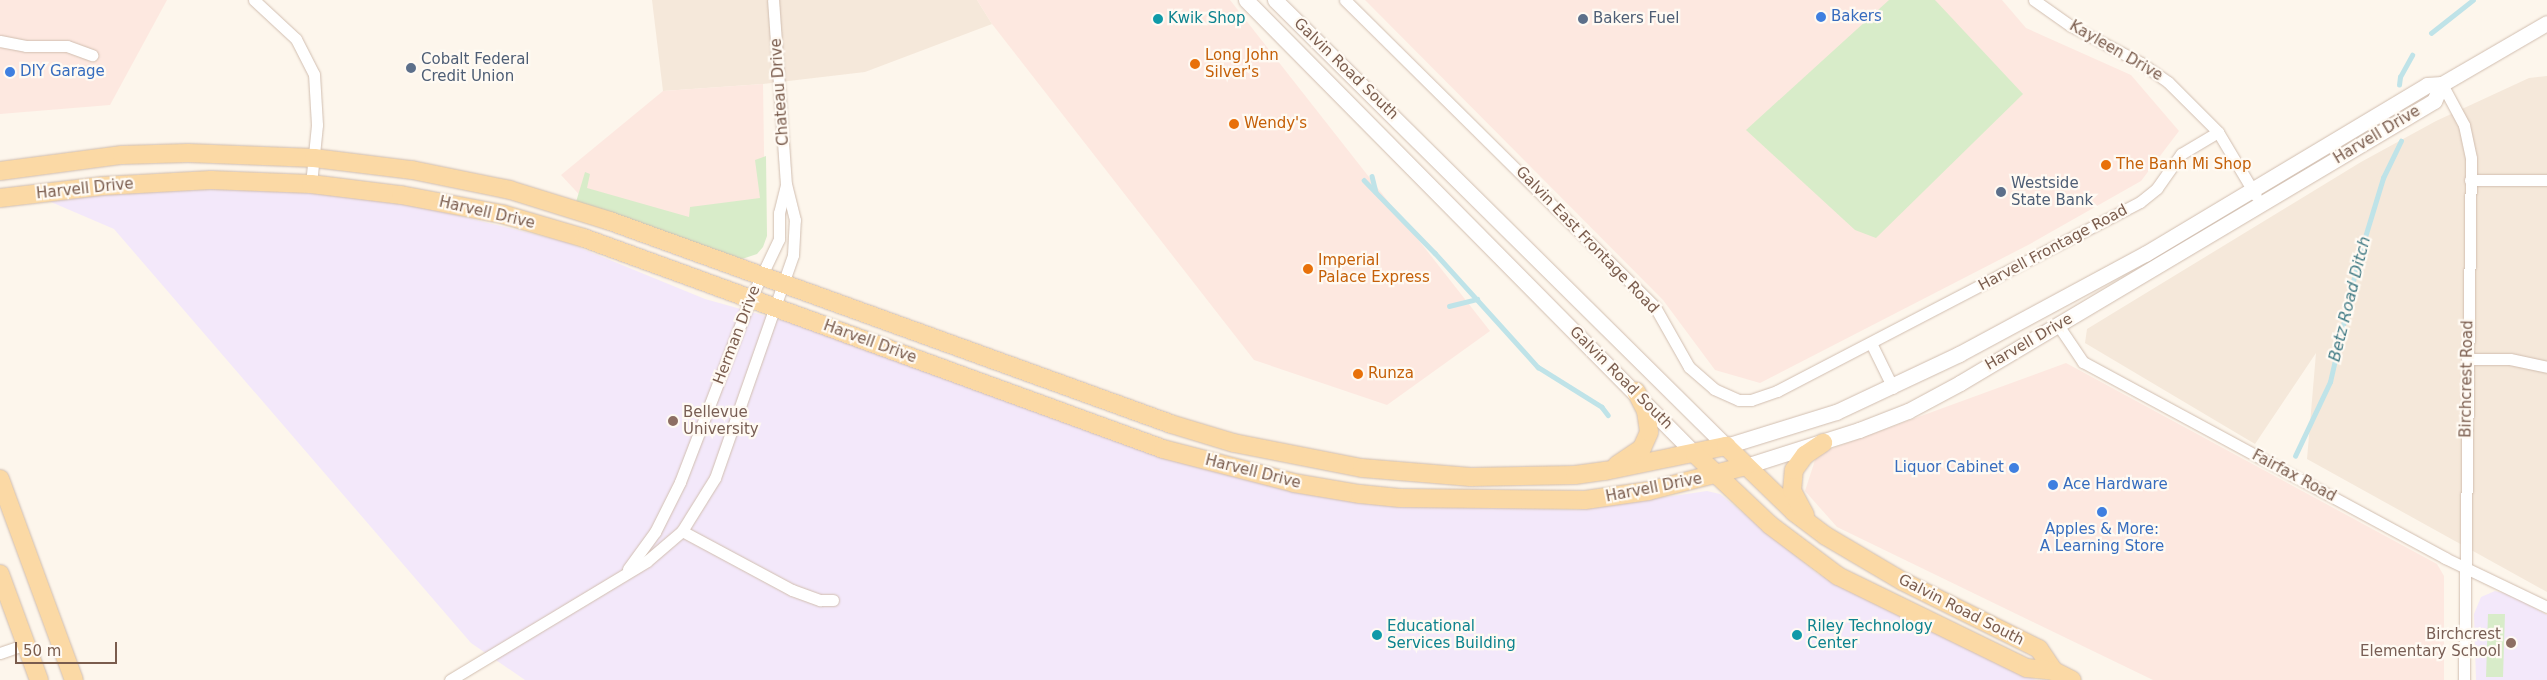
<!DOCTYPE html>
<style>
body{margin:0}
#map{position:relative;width:2547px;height:680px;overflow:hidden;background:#fdf6ec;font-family:"DejaVu Sans",sans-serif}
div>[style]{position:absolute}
.residential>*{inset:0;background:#f5e8da}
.commercial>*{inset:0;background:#fde8e0}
.education>*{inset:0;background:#f3e8fa}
.green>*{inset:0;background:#d8ecc9}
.stream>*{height:4.5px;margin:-2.25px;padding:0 2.25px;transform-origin:2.25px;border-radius:2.25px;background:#bfe3e8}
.roads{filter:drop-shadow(0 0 1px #d1beb0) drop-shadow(0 0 1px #d1beb0)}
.street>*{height:11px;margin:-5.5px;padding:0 5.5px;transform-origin:5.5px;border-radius:5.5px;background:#fff}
.secondary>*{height:15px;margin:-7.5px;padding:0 7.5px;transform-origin:7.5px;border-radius:7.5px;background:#fff}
.primary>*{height:18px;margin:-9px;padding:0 9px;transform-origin:9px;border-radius:9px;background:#fbd9a5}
.dots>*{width:14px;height:14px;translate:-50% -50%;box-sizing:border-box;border:2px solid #fffaf3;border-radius:50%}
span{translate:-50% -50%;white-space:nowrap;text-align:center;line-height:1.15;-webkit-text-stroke:4.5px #fffaf3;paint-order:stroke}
.shop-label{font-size:15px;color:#366cbe}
.left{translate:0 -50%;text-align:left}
.right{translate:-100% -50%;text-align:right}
.culture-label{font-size:15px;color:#0d838f}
.service-label{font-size:15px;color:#4e5e75}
.street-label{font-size:15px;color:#7a5c4d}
.food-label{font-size:15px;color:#c56008}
.education-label{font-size:15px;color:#785e54}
.water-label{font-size:16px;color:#437c86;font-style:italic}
.scale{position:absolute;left:15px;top:642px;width:102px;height:22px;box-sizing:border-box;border:2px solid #7a5c4d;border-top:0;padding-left:6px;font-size:15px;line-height:18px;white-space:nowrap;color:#7a5c4d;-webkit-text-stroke:4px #fffaf3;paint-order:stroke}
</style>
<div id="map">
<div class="residential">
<div style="clip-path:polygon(652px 0,977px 0,992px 24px,865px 72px,763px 84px,663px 91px)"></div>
<div style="clip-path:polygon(2547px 76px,2547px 592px,2307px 459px,2316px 353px,2255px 444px,2085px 343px,2087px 329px,2361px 162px,2436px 121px,2529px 78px)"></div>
</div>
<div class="commercial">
<div style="clip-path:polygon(0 0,167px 0,110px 105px,0 114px)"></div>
<div style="clip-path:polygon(977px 0,1230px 0,1490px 331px,1387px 405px,1254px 360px,992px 24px)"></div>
<div style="clip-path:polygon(1365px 0,2002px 0,2026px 28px,2131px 75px,2179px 131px,2141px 181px,2030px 244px,1760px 383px,1715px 370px,1663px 300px)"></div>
<div style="clip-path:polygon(763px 84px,765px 220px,698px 236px,588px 204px,561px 175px,663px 91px)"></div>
<div style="clip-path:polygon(2066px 363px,2437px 564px,2444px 576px,2444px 680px,2153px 680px,1837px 527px,1805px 491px,1817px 454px)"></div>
</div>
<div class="education">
<div style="clip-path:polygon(205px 187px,307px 192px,402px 202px,566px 242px,705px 299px,816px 330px,1161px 455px,1474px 507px,1577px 510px,1707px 491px,1720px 494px,1818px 574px,2036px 680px,525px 680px,471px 643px,114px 229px,44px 199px)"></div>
<div style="clip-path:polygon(2495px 591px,2512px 595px,2547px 615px,2547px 680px,2476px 680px,2474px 614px,2481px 597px)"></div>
</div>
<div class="green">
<div style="clip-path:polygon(1889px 0,1935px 0,2023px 94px,1876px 238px,1855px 230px,1746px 130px)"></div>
<div style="clip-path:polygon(766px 156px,767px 236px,763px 247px,757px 254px,742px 259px,576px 202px,585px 172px,590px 174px,587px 188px,689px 217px,690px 207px,760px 198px,755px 160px)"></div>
<div style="clip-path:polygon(2488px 614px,2505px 614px,2503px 677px,2486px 677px)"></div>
</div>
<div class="stream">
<div style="left:2431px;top:33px;width:53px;rotate:-38.2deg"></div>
<div style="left:2399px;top:85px;width:8px;rotate:-83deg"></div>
<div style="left:2400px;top:77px;width:25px;rotate:-61deg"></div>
<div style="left:1372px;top:176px;width:16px;rotate:76deg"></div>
<div style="left:1364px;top:180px;width:102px;rotate:45.8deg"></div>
<div style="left:1435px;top:253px;width:154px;rotate:47.9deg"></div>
<div style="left:1538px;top:367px;width:75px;rotate:32deg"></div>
<div style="left:1602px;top:407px;width:10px;rotate:53deg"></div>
<div style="left:1449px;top:306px;width:29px;rotate:-14deg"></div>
<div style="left:2295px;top:456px;width:82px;rotate:-64.7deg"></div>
<div style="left:2330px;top:382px;width:125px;rotate:-77.1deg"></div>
<div style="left:2358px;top:260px;width:86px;rotate:-73deg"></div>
<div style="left:2383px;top:178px;width:41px;rotate:-64.1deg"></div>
</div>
<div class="roads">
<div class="street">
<div style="left:254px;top:0;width:57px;rotate:42.9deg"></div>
<div style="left:296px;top:39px;width:39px;rotate:63deg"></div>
<div style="left:314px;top:74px;width:51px;rotate:86.6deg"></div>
<div style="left:317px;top:125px;width:59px;rotate:95.8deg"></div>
<div style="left:1345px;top:0;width:436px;rotate:44.7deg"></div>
<div style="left:1655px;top:307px;width:69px;rotate:60.5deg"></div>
<div style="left:1689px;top:367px;width:33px;rotate:41deg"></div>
<div style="left:1714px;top:389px;width:27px;rotate:24deg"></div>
<div style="left:1739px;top:400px;width:12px"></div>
<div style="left:1751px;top:400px;width:28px;rotate:-19deg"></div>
<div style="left:1777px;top:391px;width:409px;rotate:-27.5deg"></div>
<div style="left:2140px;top:202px;width:22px;rotate:-39deg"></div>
<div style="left:2157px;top:188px;width:42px;rotate:-54.8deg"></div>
<div style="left:2181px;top:154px;width:43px;rotate:-30.7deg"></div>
<div style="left:2034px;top:0;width:45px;rotate:35.1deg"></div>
<div style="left:2071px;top:26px;width:79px;rotate:27.9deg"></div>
<div style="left:2141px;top:63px;width:33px;rotate:35deg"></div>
<div style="left:2168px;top:82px;width:71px;rotate:45deg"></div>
<div style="left:2218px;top:132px;width:74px;rotate:59.3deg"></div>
<div style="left:0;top:41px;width:26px;rotate:11deg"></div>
<div style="left:26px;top:46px;width:41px"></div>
<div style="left:67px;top:46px;width:27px;rotate:20deg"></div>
<div style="left:2442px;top:84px;width:47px;rotate:61.8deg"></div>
<div style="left:2464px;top:125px;width:34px;rotate:78deg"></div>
<div style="left:2471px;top:158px;width:522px;rotate:90.77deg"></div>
<div style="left:2470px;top:180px;width:77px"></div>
<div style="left:2058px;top:325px;width:45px;rotate:56deg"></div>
<div style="left:2083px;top:362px;width:412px;rotate:28.4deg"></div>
<div style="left:2445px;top:558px;width:113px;rotate:25.7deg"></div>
<div style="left:1871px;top:343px;width:50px;rotate:63.9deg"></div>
<div style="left:2467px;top:359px;width:43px"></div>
<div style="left:2510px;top:359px;width:38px;rotate:12deg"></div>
<div style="left:682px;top:531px;width:125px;rotate:28.2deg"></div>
<div style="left:792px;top:590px;width:30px;rotate:20deg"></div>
<div style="left:820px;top:600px;width:13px"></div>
<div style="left:628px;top:569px;width:46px;rotate:-53.9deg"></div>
<div style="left:655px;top:532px;width:56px;rotate:-63.4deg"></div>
<div style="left:680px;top:482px;width:195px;rotate:-69deg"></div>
<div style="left:750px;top:300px;width:68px;rotate:-64.6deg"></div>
<div style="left:779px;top:239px;width:26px;rotate:-90deg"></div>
<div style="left:779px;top:213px;width:29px;rotate:-76deg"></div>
<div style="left:0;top:653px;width:28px;rotate:-19deg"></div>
<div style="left:450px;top:680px;width:230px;rotate:-31.1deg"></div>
<div style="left:647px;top:561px;width:46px;rotate:-40.6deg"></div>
<div style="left:682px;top:531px;width:62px;rotate:-58.1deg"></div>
<div style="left:715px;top:478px;width:236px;rotate:-70.7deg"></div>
<div style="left:793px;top:255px;width:35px;rotate:-87deg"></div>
<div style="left:795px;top:220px;width:36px;rotate:-104deg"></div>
<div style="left:786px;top:185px;width:185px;rotate:-94deg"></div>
</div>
<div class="secondary">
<div style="left:1246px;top:0;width:639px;rotate:45.32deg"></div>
<div style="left:1275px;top:0;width:634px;rotate:44.68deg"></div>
<div style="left:1726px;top:446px;width:115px;rotate:-17.2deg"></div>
<div style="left:1836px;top:412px;width:136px;rotate:-25.2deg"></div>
<div style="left:1959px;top:354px;width:211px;rotate:-28.3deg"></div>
<div style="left:2145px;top:254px;width:329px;rotate:-30.9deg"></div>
<div style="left:2427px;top:85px;width:15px;rotate:-4deg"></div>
<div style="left:2442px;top:84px;width:121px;rotate:-30.2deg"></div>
<div style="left:1746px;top:466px;width:119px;rotate:-17.7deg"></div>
<div style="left:1859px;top:430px;width:53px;rotate:-21.2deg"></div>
<div style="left:1908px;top:411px;width:59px;rotate:-28.3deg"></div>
<div style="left:1960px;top:383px;width:552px;rotate:-30.75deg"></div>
<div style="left:2434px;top:101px;width:19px;rotate:-65deg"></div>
</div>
<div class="primary">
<div style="left:0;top:171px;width:123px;rotate:-7.5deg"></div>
<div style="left:122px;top:155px;width:66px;rotate:-1.7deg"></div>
<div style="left:188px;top:153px;width:126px;rotate:2.3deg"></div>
<div style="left:314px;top:158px;width:99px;rotate:7deg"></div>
<div style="left:412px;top:170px;width:100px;rotate:11.5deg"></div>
<div style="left:510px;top:190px;width:105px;rotate:17.2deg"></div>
<div style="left:610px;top:221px;width:597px;rotate:19.89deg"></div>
<div style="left:1171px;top:424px;width:66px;rotate:16.8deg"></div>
<div style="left:1234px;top:443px;width:130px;rotate:11.1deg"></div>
<div style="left:1362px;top:468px;width:109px;rotate:4.7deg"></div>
<div style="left:1471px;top:477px;width:104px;rotate:-1.1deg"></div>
<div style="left:1575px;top:475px;width:30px;rotate:-8deg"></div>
<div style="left:1605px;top:471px;width:124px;rotate:-11.7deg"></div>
<div style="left:1726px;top:446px;width:95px;rotate:44.1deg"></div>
<div style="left:1794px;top:512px;width:40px;rotate:37deg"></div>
<div style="left:1826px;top:536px;width:88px;rotate:30.6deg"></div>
<div style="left:1902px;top:581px;width:153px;rotate:26.4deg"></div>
<div style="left:2039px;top:649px;width:27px;rotate:56deg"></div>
<div style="left:0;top:198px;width:103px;rotate:-6.7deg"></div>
<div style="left:102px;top:186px;width:109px;rotate:-3.2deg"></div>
<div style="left:211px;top:180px;width:100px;rotate:2.3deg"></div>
<div style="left:311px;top:184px;width:91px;rotate:7deg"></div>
<div style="left:401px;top:195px;width:103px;rotate:10.7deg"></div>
<div style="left:502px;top:214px;width:85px;rotate:16.3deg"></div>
<div style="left:584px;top:238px;width:616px;rotate:20.02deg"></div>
<div style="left:1163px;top:449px;width:135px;rotate:14.5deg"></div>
<div style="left:1294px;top:483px;width:67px;rotate:9.5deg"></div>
<div style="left:1360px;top:494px;width:40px;rotate:5.7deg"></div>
<div style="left:1400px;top:498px;width:185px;rotate:0.6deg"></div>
<div style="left:1585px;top:500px;width:64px;rotate:-8.1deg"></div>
<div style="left:1648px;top:491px;width:101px;rotate:-14.3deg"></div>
<div style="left:1695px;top:454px;width:103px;rotate:43.4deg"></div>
<div style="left:1770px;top:525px;width:85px;rotate:36.9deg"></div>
<div style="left:1838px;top:576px;width:210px;rotate:26deg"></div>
<div style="left:2027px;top:668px;width:27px;rotate:6deg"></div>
<div style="left:2054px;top:671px;width:20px;rotate:27deg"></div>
<div style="left:1617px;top:465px;width:30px;rotate:-34deg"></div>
<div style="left:1642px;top:448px;width:17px;rotate:-66deg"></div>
<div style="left:1649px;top:432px;width:21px;rotate:-98deg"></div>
<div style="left:1646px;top:411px;width:22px;rotate:-117deg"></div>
<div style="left:0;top:479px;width:214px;rotate:69.8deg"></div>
<div style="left:1805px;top:515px;width:27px;rotate:-118deg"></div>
<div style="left:1792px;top:491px;width:21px;rotate:-85deg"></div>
<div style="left:1794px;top:470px;width:19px;rotate:-54deg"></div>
<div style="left:1805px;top:455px;width:22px;rotate:-34deg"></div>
<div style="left:0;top:574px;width:113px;rotate:69.8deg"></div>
</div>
</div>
<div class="dots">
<div style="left:1821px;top:17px;background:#3f7fe0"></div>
<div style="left:1158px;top:19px;background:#0f9aa8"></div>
<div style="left:1583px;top:19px;background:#5c6f8a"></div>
<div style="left:1195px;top:64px;background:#e8710a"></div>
<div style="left:411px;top:68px;background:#5c6f8a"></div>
<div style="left:10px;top:72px;background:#3f7fe0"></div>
<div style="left:1234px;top:124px;background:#e8710a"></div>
<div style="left:2106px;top:165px;background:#e8710a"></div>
<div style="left:2001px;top:192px;background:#5c6f8a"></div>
<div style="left:1308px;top:269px;background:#e8710a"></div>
<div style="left:1358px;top:374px;background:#e8710a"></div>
<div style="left:673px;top:421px;background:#8d6e63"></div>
<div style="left:2014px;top:468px;background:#3f7fe0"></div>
<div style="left:2053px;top:485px;background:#3f7fe0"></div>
<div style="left:2102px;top:512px;background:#3f7fe0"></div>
<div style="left:1377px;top:635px;background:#0f9aa8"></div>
<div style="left:1797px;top:635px;background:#0f9aa8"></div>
<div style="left:2511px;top:643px;background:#8d6e63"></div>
</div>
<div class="shop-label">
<span class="left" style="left:1831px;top:17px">Bakers</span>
<span class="left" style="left:20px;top:72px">DIY Garage</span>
<span class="right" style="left:2004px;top:468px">Liquor Cabinet</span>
<span class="left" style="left:2063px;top:485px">Ace Hardware</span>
<span style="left:2102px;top:538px">Apples &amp; More:<br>A Learning Store</span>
</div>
<div class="culture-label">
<span class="left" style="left:1168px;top:19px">Kwik Shop</span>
<span class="left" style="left:1387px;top:635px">Educational<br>Services Building</span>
<span class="left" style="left:1807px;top:635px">Riley Technology<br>Center</span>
</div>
<div class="service-label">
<span class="left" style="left:1593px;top:19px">Bakers Fuel</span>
<span class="left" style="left:421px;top:68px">Cobalt Federal<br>Credit Union</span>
<span class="left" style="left:2011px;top:192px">Westside<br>State Bank</span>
</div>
<div class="street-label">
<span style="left:2116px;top:51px;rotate:30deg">Kayleen Drive</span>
<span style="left:1346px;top:69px;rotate:44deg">Galvin Road South</span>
<span style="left:780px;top:92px;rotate:-94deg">Chateau Drive</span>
<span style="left:2377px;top:135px;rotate:-31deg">Harvell Drive</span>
<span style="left:85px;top:189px;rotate:-6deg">Harvell Drive</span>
<span style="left:487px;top:213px;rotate:13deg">Harvell Drive</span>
<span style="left:1587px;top:240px;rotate:46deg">Galvin East Frontage Road</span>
<span style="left:2053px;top:248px;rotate:-28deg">Harvell Frontage Road</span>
<span style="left:737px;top:335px;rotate:-69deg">Herman Drive</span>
<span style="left:870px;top:342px;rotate:20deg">Harvell Drive</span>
<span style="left:2029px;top:342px;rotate:-30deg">Harvell Drive</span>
<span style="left:1621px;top:378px;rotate:45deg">Galvin Road South</span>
<span style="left:2467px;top:379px;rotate:-89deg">Birchcrest Road</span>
<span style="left:1253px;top:472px;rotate:14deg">Harvell Drive</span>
<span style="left:2294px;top:476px;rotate:28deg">Fairfax Road</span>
<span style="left:1654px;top:488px;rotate:-11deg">Harvell Drive</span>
<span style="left:1961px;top:610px;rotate:27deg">Galvin Road South</span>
</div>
<div class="food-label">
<span class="left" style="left:1205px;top:64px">Long John<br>Silver's</span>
<span class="left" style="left:1244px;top:124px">Wendy's</span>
<span class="left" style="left:2116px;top:165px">The Banh Mi Shop</span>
<span class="left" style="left:1318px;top:269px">Imperial<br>Palace Express</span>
<span class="left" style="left:1368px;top:374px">Runza</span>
</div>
<div class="education-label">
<span class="left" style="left:683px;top:421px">Bellevue<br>University</span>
<span class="right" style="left:2501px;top:643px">Birchcrest<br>Elementary School</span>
</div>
<div class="water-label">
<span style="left:2350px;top:299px;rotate:-76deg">Betz Road Ditch</span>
</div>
<div class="scale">50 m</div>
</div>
